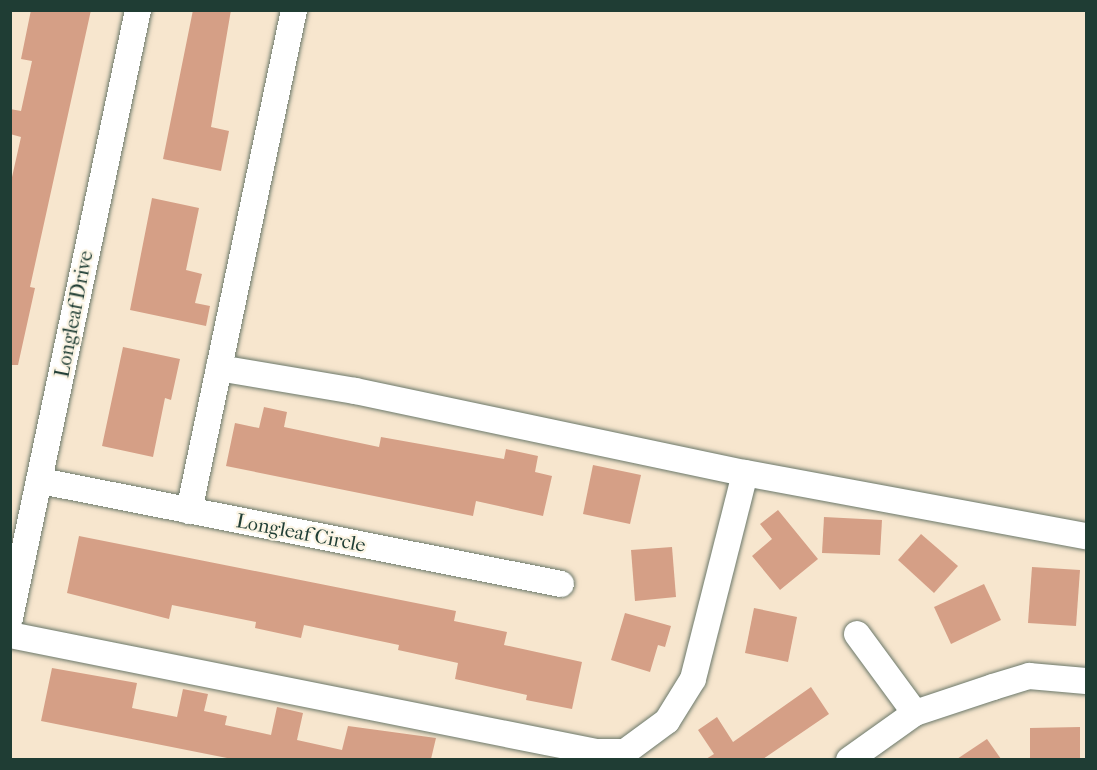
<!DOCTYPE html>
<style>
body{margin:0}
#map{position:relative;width:1097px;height:770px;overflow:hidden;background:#f7e6ce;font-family:"IM FELL French Canon",serif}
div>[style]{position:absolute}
.building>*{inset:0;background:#d59f86}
.roads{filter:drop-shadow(0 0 2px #6b786a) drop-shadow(0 0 2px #6b786a)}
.minor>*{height:26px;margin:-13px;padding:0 13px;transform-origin:13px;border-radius:13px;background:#fff}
span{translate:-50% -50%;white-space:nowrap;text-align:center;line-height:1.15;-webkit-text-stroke:4.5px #fcf5e5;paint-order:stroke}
.street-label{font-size:20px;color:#1f3d34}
.frame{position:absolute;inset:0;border:12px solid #1f3d34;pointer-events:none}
</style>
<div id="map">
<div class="building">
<div style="clip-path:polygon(31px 10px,91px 10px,30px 287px,35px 288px,18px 365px,10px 365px,10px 186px,21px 137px,10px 134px,10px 109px,21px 111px,32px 61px,21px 59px)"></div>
<div style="clip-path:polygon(193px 10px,231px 10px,211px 127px,229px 131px,221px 171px,163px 159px)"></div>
<div style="clip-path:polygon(152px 198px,199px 208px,186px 270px,202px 274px,195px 303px,210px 306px,206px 326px,130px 310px)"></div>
<div style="clip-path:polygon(123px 347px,180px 359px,171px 400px,165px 398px,153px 457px,102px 446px)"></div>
<div style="clip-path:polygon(264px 407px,287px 412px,284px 427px,379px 447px,381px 437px,504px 459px,506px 449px,538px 456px,535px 472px,552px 476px,543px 516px,476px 501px,473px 516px,226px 466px,235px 423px,259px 428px)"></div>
<div style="clip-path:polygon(593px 465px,641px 475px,630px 524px,583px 514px)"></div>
<div style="clip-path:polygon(778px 510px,818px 559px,780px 590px,752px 556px,772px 539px,760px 524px)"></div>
<div style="clip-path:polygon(824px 517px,882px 520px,880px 555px,822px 553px)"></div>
<div style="clip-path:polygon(921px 534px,958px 566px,934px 593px,898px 560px)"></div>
<div style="clip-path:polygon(79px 536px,456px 611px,454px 621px,507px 632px,504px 645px,582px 662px,572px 709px,526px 700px,527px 695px,455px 679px,458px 663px,398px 650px,399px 645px,304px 625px,301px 638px,255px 628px,256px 622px,172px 605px,169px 619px,67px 593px)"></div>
<div style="clip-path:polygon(672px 547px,676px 597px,635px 601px,631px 550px)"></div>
<div style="clip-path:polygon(1032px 567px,1080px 570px,1076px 626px,1028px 623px)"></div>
<div style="clip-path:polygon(984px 584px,1001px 620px,951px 644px,934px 607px)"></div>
<div style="clip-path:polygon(754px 608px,797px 617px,788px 662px,745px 653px)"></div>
<div style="clip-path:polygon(625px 613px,671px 626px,665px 647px,658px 645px,650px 672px,611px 660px)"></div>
<div style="clip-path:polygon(52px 668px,137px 683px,132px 708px,177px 717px,183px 689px,208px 694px,204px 711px,227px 716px,225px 725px,271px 735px,277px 707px,303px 713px,297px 740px,342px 750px,348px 726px,436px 738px,431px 759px,232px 759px,41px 721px)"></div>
<div style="clip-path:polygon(811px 687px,829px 714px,763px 759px,706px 759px,714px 754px,698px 730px,717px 717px,733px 742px)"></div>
<div style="clip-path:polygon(1080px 727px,1080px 759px,1030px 759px,1030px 728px)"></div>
<div style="clip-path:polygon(987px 739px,1001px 759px,957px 759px)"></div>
</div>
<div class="roads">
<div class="minor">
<div style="left:219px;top:368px;width:138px;rotate:9.6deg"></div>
<div style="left:355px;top:391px;width:399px;rotate:11.9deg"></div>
<div style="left:745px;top:473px;width:347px;rotate:10.5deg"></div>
<div style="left:41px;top:481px;width:530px;rotate:11.2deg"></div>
<div style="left:189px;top:511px;width:512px;rotate:-78.16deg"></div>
<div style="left:10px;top:618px;width:621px;rotate:-78.11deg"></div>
<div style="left:857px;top:634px;width:98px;rotate:53.7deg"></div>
<div style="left:10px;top:635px;width:598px;rotate:11.29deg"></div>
<div style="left:596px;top:752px;width:29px"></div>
<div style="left:625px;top:752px;width:52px;rotate:-36.4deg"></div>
<div style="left:667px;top:721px;width:49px;rotate:-58.2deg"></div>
<div style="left:693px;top:679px;width:212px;rotate:-75.8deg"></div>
<div style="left:849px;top:760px;width:81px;rotate:-35.5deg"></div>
<div style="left:915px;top:713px;width:82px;rotate:-18.4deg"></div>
<div style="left:993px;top:687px;width:38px;rotate:-17deg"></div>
<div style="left:1029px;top:676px;width:57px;rotate:5deg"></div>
</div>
</div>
<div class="street-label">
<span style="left:74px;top:314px;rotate:-79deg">Longleaf Drive</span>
<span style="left:301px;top:533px;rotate:11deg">Longleaf Circle</span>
</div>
<div class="frame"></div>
</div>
